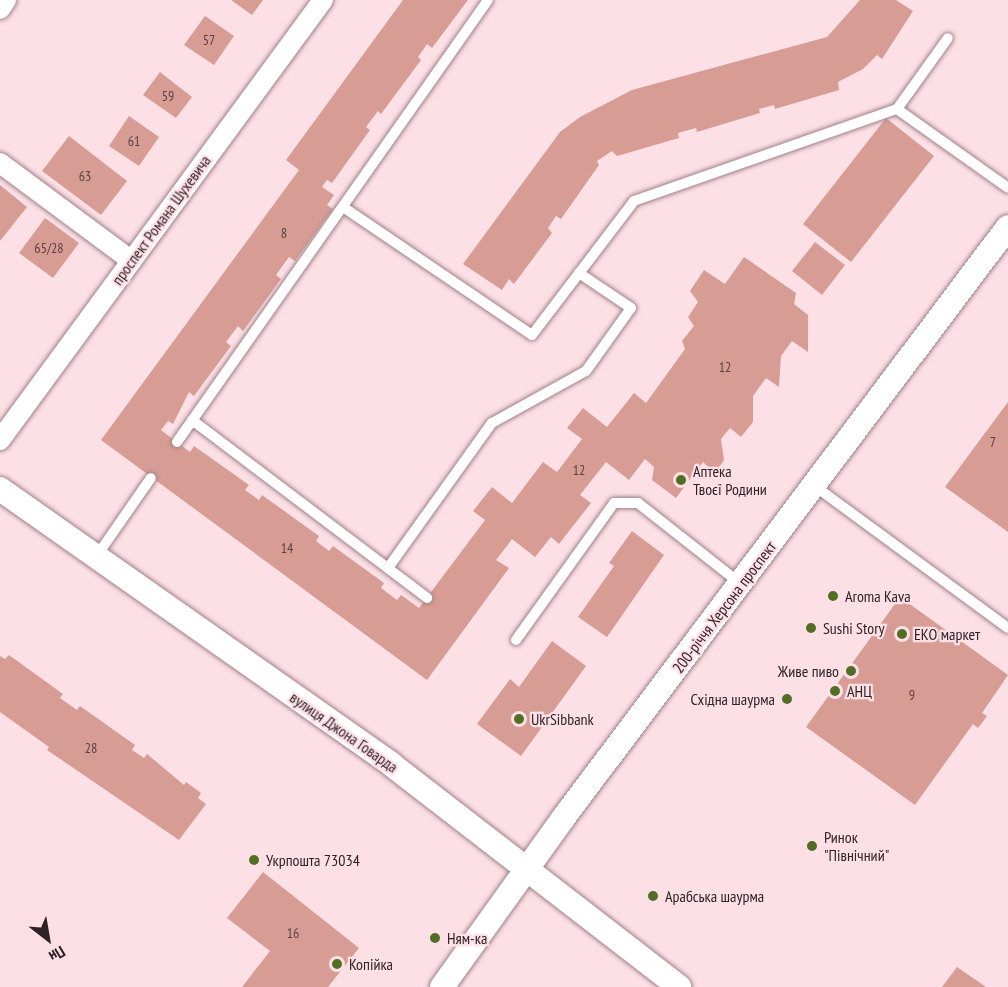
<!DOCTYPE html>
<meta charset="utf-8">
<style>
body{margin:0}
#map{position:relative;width:1008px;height:987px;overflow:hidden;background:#fce0e6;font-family:"PT Sans Narrow",sans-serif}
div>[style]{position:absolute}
.building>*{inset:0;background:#d79d95}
.roads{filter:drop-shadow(0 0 2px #a18088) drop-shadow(0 0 2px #a18088)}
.service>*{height:10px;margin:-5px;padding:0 5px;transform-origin:5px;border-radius:5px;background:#fff}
.minor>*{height:20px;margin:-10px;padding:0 10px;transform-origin:10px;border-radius:10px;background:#fff}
.tertiary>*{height:24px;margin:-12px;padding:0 12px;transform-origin:12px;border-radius:12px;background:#fff}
.dots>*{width:16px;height:16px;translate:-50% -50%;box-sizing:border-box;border:3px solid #fce0e6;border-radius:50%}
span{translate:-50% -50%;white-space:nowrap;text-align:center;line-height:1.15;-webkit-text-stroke:4.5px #fce0e6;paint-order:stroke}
.number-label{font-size:14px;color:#594141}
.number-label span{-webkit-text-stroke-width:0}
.street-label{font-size:16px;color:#2f2225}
.poi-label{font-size:16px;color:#2f2225}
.left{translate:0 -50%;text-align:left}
.right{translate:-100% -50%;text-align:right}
.north{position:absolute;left:18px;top:909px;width:60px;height:60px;-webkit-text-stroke:4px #fce0e6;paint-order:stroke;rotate:149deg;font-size:16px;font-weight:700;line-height:24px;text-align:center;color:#2f2225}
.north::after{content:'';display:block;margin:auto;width:21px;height:27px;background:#2f2225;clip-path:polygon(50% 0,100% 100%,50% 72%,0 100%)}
</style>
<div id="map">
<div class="building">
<div style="clip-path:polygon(231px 0,263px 0,252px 15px)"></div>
<div style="clip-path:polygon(403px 0,468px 0,432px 48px,427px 44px,418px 57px,421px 60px,381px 114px,378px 111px,366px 127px,370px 130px,332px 183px,327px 180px,322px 187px,334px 195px,327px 205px,333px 209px,295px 261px,289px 257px,276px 275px,281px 279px,243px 331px,238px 326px,226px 342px,231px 346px,194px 396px,189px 392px,173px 424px,168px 421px,161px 430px,190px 452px,194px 446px,249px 485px,245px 490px,259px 500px,262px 495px,319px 536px,316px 541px,329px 551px,333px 546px,384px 583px,381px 588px,397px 600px,401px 595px,419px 608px,485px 520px,473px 511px,492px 487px,512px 503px,543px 462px,557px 472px,582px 439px,567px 428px,583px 408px,607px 427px,634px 393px,646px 403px,685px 349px,682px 341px,694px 326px,688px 317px,698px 302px,690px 291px,704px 270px,725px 284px,744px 257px,796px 293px,794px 304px,808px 315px,808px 352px,792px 341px,781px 356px,779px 387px,766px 378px,753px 396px,753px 422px,741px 437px,730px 428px,721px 439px,724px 460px,715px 473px,703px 462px,676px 498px,652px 480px,654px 467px,645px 459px,629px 480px,606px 462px,580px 495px,591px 503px,559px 544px,551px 537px,535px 557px,512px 539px,496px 560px,509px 568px,427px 680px,101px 440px,299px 170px,286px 160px)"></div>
<div style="clip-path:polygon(860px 0,896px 0,913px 11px,882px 59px,877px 55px,863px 69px,838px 82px,839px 90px,775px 109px,774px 105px,759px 109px,760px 113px,697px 132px,696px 128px,678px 133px,679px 138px,617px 156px,612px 151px,597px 161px,599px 165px,561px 219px,556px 216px,548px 228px,552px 233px,514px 284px,509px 279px,502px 290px,463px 264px,560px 132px,580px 117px,632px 90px,827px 37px)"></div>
<div style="clip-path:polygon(205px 16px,234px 36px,214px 65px,184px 45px)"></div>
<div style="clip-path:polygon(160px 72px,192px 97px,176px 118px,143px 95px)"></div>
<div style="clip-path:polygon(129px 116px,159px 137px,139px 166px,109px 146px)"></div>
<div style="clip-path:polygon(886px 118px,934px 156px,851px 262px,803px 224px)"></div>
<div style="clip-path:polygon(69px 136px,127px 181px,101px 215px,42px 171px)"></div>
<div style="clip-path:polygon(0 185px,27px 207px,0 241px)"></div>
<div style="clip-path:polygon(45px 218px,79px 243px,53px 278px,19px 253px)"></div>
<div style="clip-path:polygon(815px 242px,845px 265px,822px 295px,792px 271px)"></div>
<div style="clip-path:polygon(1008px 402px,1008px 532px,945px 487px)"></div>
<div style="clip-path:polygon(632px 531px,664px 555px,607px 637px,578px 617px,614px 566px,609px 563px)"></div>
<div style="clip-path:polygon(900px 597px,1008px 675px,982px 713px,987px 716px,978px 728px,973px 724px,915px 805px,806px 727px)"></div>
<div style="clip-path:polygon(552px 641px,586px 666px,521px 756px,477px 724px,510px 679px,519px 687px)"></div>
<div style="clip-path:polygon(9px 655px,63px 694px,60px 698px,77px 710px,80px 706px,135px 745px,132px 750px,144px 758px,147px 754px,184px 785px,186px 782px,201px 793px,198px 798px,206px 804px,179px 840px,47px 750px,49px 747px,0 712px,0 656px,5px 659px)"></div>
<div style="clip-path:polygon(263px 872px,359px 948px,328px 987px,242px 987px,270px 951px,227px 918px)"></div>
<div style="clip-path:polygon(957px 967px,986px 987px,942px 987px)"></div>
</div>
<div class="roads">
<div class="service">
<div style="left:897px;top:109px;width:136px;rotate:35.4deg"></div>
<div style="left:343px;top:207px;width:228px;rotate:34.1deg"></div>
<div style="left:532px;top:335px;width:168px;rotate:-52.7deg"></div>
<div style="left:634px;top:201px;width:279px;rotate:-19.3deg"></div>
<div style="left:897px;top:109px;width:87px;rotate:-54.3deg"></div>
<div style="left:192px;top:420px;width:295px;rotate:37.1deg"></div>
<div style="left:177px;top:442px;width:540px;rotate:-54.87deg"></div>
<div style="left:816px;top:487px;width:238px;rotate:36.3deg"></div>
<div style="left:96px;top:557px;width:96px;rotate:-55.2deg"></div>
<div style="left:388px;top:568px;width:178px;rotate:-54.4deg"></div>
<div style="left:492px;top:423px;width:107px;rotate:-29deg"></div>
<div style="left:586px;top:371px;width:77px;rotate:-54.5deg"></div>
<div style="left:631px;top:308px;width:63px;rotate:-146.1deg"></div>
<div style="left:516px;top:640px;width:168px;rotate:-54.4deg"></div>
<div style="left:614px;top:503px;width:24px"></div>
<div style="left:638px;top:503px;width:131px;rotate:38.2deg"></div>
</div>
<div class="minor">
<div style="left:0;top:9px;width:11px;rotate:-56deg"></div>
<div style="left:0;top:163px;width:164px;rotate:36.6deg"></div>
<div style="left:0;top:440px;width:546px;rotate:-53.72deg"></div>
</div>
<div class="tertiary">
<div style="left:0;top:489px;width:479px;rotate:35.1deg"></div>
<div style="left:392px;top:765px;width:363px;rotate:37.7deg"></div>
<div style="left:442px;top:987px;width:209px;rotate:-54.3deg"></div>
<div style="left:564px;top:817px;width:738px;rotate:-53.04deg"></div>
</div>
</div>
<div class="dots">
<div style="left:681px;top:480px;background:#506f24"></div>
<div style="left:833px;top:596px;background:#506f24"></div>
<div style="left:811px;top:628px;background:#506f24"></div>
<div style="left:902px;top:634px;background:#506f24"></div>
<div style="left:851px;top:671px;background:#506f24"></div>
<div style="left:835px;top:691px;background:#506f24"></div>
<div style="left:787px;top:699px;background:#506f24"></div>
<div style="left:519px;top:719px;background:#506f24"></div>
<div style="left:812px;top:846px;background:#506f24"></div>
<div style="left:254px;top:860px;background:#506f24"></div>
<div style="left:653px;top:896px;background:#506f24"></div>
<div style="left:435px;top:938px;background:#506f24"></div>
<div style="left:337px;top:964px;background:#506f24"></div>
</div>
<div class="number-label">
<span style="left:209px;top:40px">57</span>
<span style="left:168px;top:96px">59</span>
<span style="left:134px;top:141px">61</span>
<span style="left:85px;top:176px">63</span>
<span style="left:284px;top:233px">8</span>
<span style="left:49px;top:248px">65/28</span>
<span style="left:725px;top:367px">12</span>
<span style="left:993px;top:442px">7</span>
<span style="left:579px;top:470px">12</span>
<span style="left:287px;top:548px">14</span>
<span style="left:912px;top:695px">9</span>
<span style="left:91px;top:748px">28</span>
<span style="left:293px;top:933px">16</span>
</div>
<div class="street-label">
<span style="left:161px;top:220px;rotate:-54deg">проспект Романа Шухевича</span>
<span style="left:724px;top:607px;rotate:-53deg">200-річчя Херсона проспект</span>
<span style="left:344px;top:732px;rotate:35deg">вулиця Джона Говарда</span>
</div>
<div class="poi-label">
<span class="left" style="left:693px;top:480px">Аптека<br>Твоєї Родини</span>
<span class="left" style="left:845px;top:596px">Aroma Kava</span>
<span class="left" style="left:823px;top:628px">Sushi Story</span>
<span class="left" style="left:914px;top:634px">ЕКО маркет</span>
<span class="right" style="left:839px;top:671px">Живе пиво</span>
<span class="left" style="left:847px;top:691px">АНЦ</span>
<span class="right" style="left:775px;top:699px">Східна шаурма</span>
<span class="left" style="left:531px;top:719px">UkrSibbank</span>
<span class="left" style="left:824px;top:846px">Ринок<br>"Північний"</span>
<span class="left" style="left:266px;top:860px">Укрпошта 73034</span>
<span class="left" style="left:665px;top:896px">Арабська шаурма</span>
<span class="left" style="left:447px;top:938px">Ням-ка</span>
<span class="left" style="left:349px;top:964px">Копійка</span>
</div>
<div class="north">Пн</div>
</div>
